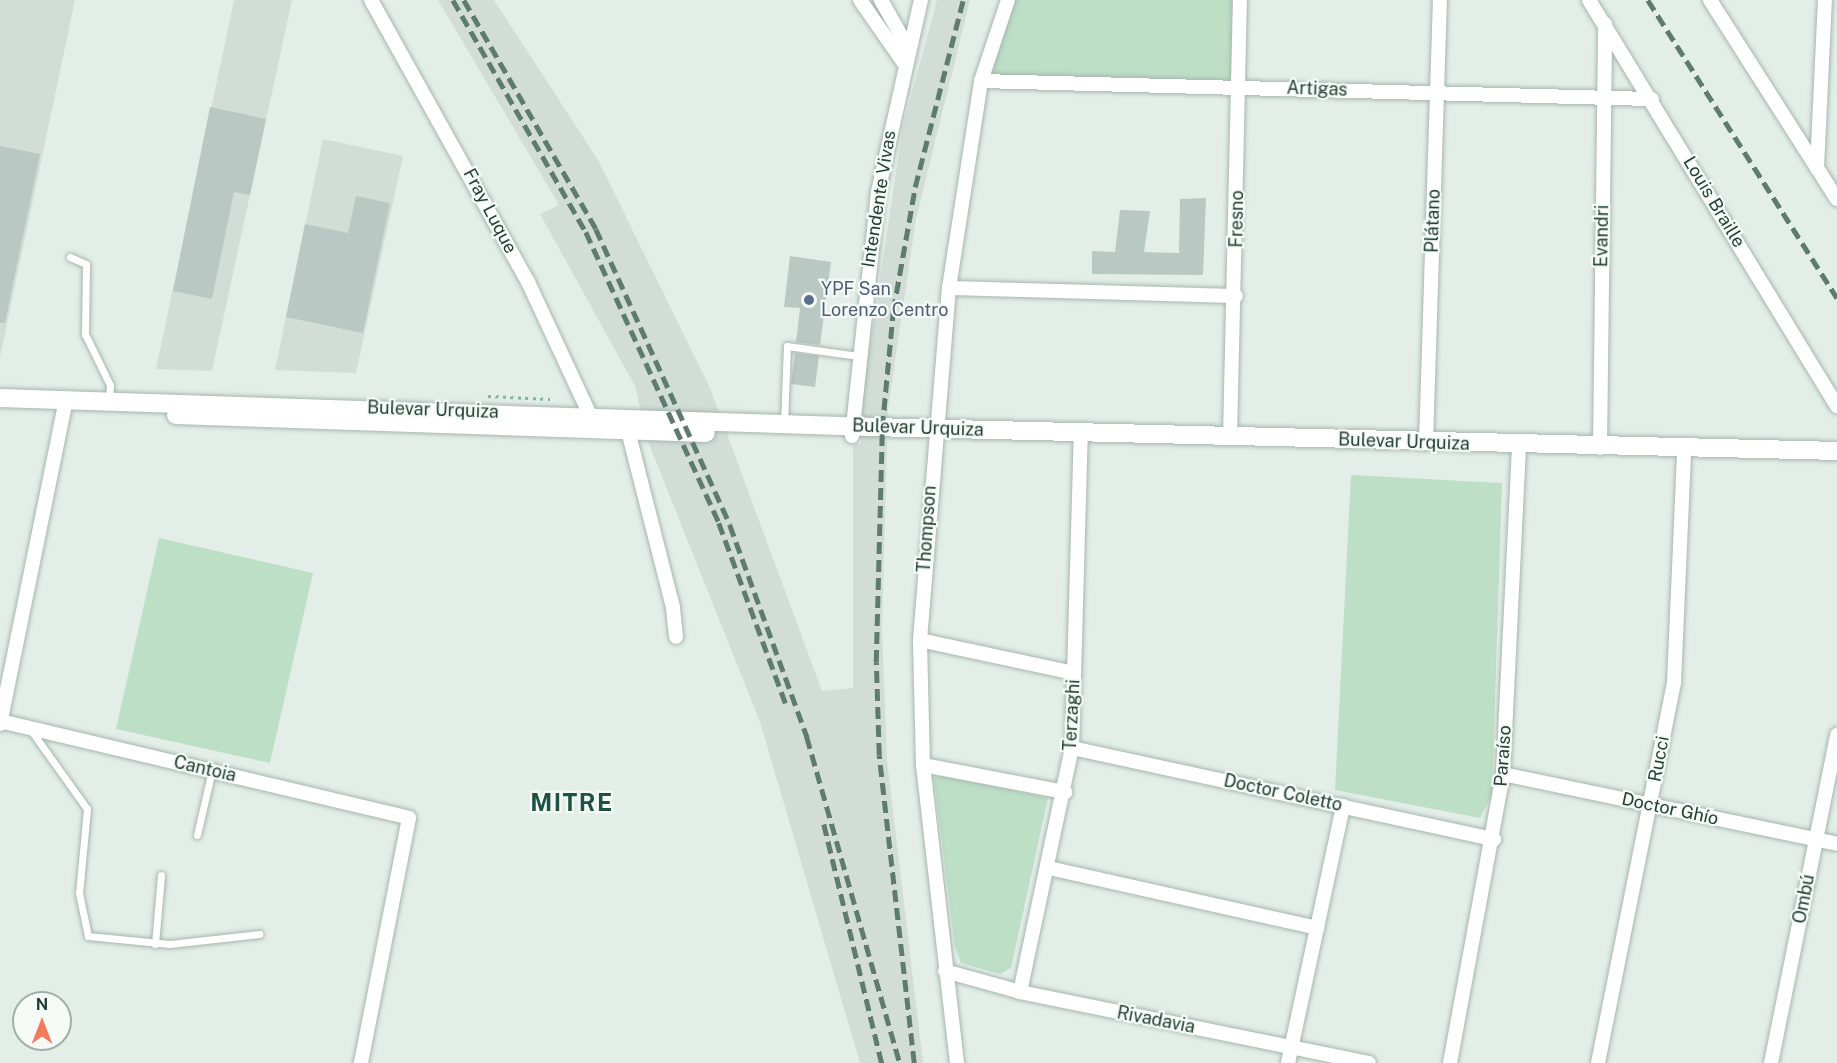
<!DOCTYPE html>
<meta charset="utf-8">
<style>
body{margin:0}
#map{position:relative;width:1837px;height:1063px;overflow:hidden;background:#e4eee9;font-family:"Public Sans",sans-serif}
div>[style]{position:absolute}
.built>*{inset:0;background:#d2ddd8}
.green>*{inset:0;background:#bddfc5}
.building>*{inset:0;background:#b9c8c2}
.path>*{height:3px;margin-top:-1.5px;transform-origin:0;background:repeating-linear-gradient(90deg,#84b1a1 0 3px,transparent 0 7.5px)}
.roads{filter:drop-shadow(0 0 2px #a6b6b0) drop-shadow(0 0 2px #a6b6b0)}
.lane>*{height:7px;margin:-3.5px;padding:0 3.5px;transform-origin:3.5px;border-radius:3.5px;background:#fff}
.street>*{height:14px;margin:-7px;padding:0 7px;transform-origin:7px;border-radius:7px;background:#fff}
.secondary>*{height:18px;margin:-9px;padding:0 9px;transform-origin:9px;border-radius:9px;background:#fff}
.rail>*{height:4.5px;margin-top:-2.25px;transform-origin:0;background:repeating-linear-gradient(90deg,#5e7b72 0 12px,transparent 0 18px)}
.dots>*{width:16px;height:16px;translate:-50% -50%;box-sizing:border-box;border:3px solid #f5faf7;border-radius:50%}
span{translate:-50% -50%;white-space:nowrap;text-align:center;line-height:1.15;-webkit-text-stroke:4.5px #f5faf7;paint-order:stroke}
.street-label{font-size:18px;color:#233f37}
.service-label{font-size:18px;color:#4e5e75}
.left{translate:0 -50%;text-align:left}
.district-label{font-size:24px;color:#1e5243;font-weight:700;letter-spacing:1.5px}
.north{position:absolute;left:12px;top:991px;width:60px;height:60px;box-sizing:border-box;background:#f5faf7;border:2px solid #a1afaa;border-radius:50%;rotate:0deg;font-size:16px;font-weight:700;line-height:24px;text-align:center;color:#233f37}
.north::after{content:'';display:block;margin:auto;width:21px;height:27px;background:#f37b5d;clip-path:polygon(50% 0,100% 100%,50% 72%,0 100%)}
</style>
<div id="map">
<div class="built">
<div style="clip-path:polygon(0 0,75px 0,0 357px)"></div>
<div style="clip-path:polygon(234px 0,292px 0,212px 371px,156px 369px)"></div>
<div style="clip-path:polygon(438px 0,494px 0,598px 160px,710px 388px,822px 691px,853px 688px,853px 444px,861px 444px,862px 399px,903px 126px,937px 0,970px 0,916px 219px,888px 408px,882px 629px,887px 760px,923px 1063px,860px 1063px,760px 722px,647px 439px,635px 386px,540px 214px,559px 205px)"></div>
<div style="clip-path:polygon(323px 139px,403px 156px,356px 373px,275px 370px)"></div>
</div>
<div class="green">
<div style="clip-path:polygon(1008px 0,1240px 0,1239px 87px,981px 81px)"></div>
<div style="clip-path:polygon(1351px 475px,1502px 483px,1492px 794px,1480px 818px,1335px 790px)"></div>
<div style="clip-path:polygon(159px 538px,313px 573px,270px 763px,116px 729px)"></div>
<div style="clip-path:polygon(942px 775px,1048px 798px,1011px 968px,1000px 974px,961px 963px,955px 947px,934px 778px)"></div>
</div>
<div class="building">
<div style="clip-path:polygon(210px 107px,266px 119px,250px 195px,234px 192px,212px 299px,173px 291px)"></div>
<div style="clip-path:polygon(0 146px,40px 154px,5px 323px,0 323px)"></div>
<div style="clip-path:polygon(356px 196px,390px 203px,363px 333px,286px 317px,305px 224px,348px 233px)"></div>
<div style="clip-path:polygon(1206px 198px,1203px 275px,1092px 274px,1092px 251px,1115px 252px,1120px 210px,1150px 211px,1144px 252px,1179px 253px,1180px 199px)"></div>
<div style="clip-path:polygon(790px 256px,831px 262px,820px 345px,796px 342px,800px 308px,784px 307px)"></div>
<div style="clip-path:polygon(795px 353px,819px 356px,815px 387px,791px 384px)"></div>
</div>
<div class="path">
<div style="left:488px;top:396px;width:62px;rotate:2.8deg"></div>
</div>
<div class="roads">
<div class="lane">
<div style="left:70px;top:257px;width:17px;rotate:24deg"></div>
<div style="left:86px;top:264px;width:70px;rotate:90.8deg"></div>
<div style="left:85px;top:334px;width:57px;rotate:63.9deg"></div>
<div style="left:110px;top:385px;width:16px;rotate:94deg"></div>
<div style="left:784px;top:424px;width:78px;rotate:-87.8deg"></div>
<div style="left:787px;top:346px;width:72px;rotate:8deg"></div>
<div style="left:30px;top:729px;width:98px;rotate:54.5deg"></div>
<div style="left:87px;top:809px;width:84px;rotate:95.4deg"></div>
<div style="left:79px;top:893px;width:44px;rotate:78.2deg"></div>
<div style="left:88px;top:936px;width:82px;rotate:5.6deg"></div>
<div style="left:170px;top:944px;width:90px;rotate:-6.4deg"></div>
<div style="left:197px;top:835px;width:67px;rotate:-77deg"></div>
<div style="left:155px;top:944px;width:69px;rotate:-85deg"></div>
</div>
<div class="street">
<div style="left:371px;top:0;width:323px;rotate:60.9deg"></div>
<div style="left:528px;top:282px;width:159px;rotate:65deg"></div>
<div style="left:860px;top:0;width:77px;rotate:55.1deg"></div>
<div style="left:881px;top:0;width:53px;rotate:60.5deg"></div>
<div style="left:1589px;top:0;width:476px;rotate:58.6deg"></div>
<div style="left:1710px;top:0;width:236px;rotate:57.5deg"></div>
<div style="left:981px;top:81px;width:671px;rotate:1.54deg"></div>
<div style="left:1817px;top:168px;width:168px;rotate:-87.3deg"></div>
<div style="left:949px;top:288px;width:287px;rotate:1.6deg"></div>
<div style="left:626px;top:423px;width:191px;rotate:75.7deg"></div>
<div style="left:673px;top:608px;width:29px;rotate:84deg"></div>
<div style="left:852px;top:436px;width:245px;rotate:-83.9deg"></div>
<div style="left:878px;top:192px;width:197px;rotate:-77.4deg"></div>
<div style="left:1230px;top:437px;width:437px;rotate:-88.7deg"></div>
<div style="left:1426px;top:443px;width:443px;rotate:-88.2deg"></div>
<div style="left:1600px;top:448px;width:424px;rotate:-89.3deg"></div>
<div style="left:920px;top:640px;width:157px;rotate:12.1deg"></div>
<div style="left:0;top:721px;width:420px;rotate:13.3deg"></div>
<div style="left:409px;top:818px;width:250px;rotate:101.1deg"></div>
<div style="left:0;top:724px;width:331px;rotate:-78.5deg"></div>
<div style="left:1072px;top:748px;width:432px;rotate:12.2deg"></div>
<div style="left:923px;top:765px;width:145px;rotate:10.8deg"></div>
<div style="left:1503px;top:774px;width:341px;rotate:11.8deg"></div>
<div style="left:1049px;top:868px;width:275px;rotate:12.6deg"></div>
<div style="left:945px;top:971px;width:78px;rotate:15.6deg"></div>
<div style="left:1020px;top:992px;width:356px;rotate:11.5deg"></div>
<div style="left:1020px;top:992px;width:249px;rotate:-78deg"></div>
<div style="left:1072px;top:748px;width:315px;rotate:-88.4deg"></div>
<div style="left:957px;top:1063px;width:300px;rotate:-96.5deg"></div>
<div style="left:923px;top:765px;width:125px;rotate:-91.4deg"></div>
<div style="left:920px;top:640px;width:353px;rotate:-85.3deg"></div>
<div style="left:949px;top:288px;width:209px;rotate:-81.2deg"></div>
<div style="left:981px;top:81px;width:85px;rotate:-71.6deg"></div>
<div style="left:1288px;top:1063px;width:263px;rotate:-77.9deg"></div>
<div style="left:1450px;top:1063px;width:294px;rotate:-79.6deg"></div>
<div style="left:1503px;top:774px;width:329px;rotate:-87.2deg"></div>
<div style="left:1598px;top:1063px;width:388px;rotate:-78.7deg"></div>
<div style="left:1674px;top:683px;width:233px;rotate:-87.5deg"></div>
<div style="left:1771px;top:1063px;width:335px;rotate:-78.6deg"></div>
</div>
<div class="secondary">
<div style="left:0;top:398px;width:871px;rotate:1.91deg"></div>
<div style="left:871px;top:427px;width:966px;rotate:1.42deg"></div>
<div style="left:176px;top:415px;width:530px;rotate:1.95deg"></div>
</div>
</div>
<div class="rail">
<div style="left:453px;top:0;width:267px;rotate:60.2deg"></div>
<div style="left:586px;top:232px;width:320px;rotate:65.4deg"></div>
<div style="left:719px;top:523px;width:193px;rotate:69.7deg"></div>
<div style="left:464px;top:0;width:264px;rotate:60deg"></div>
<div style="left:596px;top:229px;width:325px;rotate:65.6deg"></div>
<div style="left:730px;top:525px;width:226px;rotate:70deg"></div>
<div style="left:807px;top:737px;width:339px;rotate:74.1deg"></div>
<div style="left:1648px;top:0;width:353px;rotate:57.6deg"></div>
<div style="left:824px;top:824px;width:246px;rotate:76.4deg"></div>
<div style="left:914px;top:1063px;width:310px;rotate:-96.5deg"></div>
<div style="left:879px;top:755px;width:93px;rotate:-91.8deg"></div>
<div style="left:876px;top:662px;width:234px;rotate:-88.5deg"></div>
<div style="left:882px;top:428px;width:118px;rotate:-84.6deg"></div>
<div style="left:893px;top:311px;width:126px;rotate:-79.9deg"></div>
<div style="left:915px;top:187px;width:193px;rotate:-75.6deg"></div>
</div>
<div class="dots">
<div style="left:809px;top:300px;background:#5c6f8a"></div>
</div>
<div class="street-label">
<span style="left:1317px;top:89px;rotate:2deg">Artigas</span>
<span style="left:879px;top:199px;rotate:-81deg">Intendente Vivas</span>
<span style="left:1714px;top:202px;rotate:59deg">Louis Braille</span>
<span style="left:490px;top:211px;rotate:62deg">Fray Luque</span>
<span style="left:1237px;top:219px;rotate:-89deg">Fresno</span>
<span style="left:1433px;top:221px;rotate:-88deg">Plátano</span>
<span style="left:1602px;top:236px;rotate:-89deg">Evandri</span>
<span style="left:433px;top:410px;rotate:2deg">Bulevar Urquiza</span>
<span style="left:918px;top:428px;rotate:2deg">Bulevar Urquiza</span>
<span style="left:1404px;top:442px;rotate:2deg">Bulevar Urquiza</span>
<span style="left:927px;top:529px;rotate:-86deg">Thompson</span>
<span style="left:1072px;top:715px;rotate:-87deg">Terzaghi</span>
<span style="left:1503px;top:756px;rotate:-86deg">Paraíso</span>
<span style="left:1659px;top:759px;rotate:-79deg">Rucci</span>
<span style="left:205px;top:769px;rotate:13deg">Cantoia</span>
<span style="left:1283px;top:793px;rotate:12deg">Doctor Coletto</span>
<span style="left:1670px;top:809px;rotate:12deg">Doctor Ghío</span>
<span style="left:1804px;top:899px;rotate:-79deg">Ombú</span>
<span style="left:1156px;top:1020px;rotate:11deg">Rivadavia</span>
</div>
<div class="service-label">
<span class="left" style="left:821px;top:300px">YPF San<br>Lorenzo Centro</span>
</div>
<div class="district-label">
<span style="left:572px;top:803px">MITRE</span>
</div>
<div class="north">N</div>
</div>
